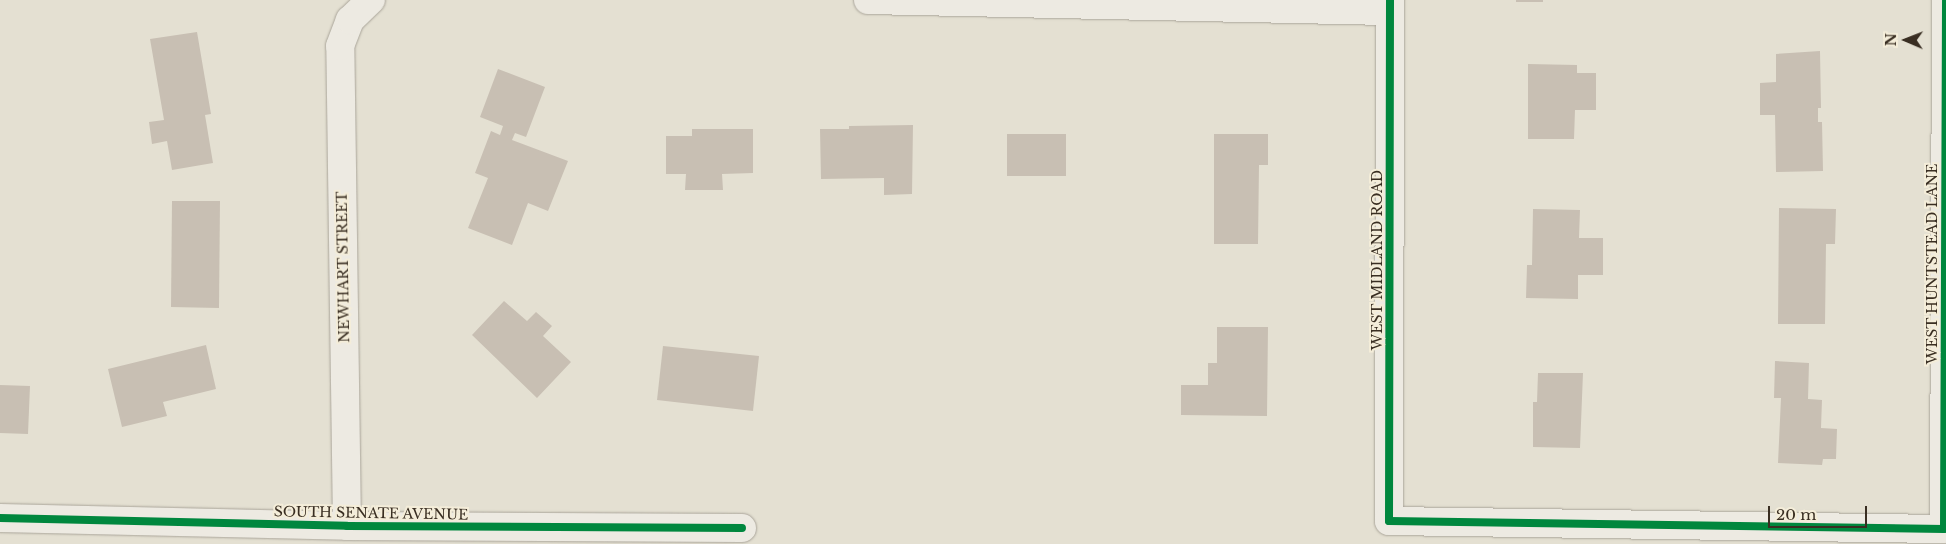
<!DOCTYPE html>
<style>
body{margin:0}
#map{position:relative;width:1946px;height:544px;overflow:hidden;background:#e4e0d2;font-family:"Libre Baskerville",serif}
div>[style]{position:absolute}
.building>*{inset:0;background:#c8bfb3}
.roads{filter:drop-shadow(0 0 1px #aaa59a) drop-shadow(0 0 1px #aaa59a)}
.minor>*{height:28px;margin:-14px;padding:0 14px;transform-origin:14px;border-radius:14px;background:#edeae2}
.cycleway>*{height:8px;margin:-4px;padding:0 4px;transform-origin:4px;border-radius:4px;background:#00873e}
span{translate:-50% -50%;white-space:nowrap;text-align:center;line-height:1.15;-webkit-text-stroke:4px #f4edd9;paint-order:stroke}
.street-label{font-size:14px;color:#392e22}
.north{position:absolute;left:1881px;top:15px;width:50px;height:50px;-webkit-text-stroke:4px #f4edd9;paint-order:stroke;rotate:271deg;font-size:14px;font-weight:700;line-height:20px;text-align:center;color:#392e22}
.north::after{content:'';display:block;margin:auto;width:18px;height:22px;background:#392e22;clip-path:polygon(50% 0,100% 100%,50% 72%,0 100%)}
.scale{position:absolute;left:1768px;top:506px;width:99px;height:22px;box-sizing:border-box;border:2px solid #392e22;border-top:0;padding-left:6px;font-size:15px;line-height:18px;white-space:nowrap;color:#392e22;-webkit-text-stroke:4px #f4edd9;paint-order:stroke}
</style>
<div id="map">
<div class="building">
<div style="clip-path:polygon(1516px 0,1543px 0,1543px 2px,1516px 2px)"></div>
<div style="clip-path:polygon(197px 32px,211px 114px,205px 115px,213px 163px,172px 170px,167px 141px,152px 144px,149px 122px,164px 120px,150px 39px)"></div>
<div style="clip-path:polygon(1820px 51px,1821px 108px,1818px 108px,1818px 122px,1822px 122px,1823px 171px,1776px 172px,1775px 115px,1760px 115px,1760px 83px,1776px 82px,1776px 54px)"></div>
<div style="clip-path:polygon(1528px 64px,1577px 65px,1577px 73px,1596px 73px,1596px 110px,1575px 110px,1574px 139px,1528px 139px)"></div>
<div style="clip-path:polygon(498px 69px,545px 87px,526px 137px,515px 133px,512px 140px,568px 161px,548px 211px,528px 203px,512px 245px,468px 228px,488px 178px,475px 173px,491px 131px,500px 135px,503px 126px,480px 117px)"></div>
<div style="clip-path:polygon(913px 125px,912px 194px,884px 195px,884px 178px,821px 179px,820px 129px,849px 129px,849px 126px)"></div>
<div style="clip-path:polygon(692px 129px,753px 129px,753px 173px,722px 174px,723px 190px,685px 190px,686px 174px,666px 174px,666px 136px,692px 136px)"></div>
<div style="clip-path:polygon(1007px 134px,1066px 134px,1066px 176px,1007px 176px)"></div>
<div style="clip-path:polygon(1214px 134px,1268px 134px,1268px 165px,1259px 165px,1258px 244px,1214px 244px)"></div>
<div style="clip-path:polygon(172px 201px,220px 201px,219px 308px,171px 307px)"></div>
<div style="clip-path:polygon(1779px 208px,1836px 209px,1835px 244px,1826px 244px,1825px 324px,1778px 324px)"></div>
<div style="clip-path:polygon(1533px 209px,1580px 210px,1579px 238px,1603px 238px,1603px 275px,1578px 275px,1578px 299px,1526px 298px,1527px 265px,1532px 265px)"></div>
<div style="clip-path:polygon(504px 301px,527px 321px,536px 312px,552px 326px,543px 336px,571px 362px,537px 398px,472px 335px)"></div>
<div style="clip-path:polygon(1217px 327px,1268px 327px,1267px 416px,1181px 415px,1181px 385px,1208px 385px,1208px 363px,1217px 363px)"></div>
<div style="clip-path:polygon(206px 345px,216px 389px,163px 402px,167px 416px,122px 427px,108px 369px)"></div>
<div style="clip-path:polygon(663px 346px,759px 356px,753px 411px,657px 400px)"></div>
<div style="clip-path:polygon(1775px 361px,1809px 363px,1808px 399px,1822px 400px,1821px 428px,1837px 429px,1836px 459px,1823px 459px,1822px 465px,1778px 463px,1781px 398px,1774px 398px)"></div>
<div style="clip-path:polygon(1538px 373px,1583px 373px,1580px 448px,1533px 447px,1533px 402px,1537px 402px)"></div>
<div style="clip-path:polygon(0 385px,30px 386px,28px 434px,0 433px)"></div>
</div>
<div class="roads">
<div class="minor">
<div style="left:868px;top:0;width:522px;rotate:1.21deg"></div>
<div style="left:1390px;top:0;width:521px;rotate:90.11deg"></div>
<div style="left:1389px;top:521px;width:555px;rotate:0.83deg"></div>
<div style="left:1944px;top:529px;width:529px;rotate:-89.78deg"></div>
<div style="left:0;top:518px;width:347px;rotate:1.3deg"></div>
<div style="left:347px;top:526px;width:395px;rotate:0.3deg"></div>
<div style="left:347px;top:526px;width:480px;rotate:-90.8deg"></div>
<div style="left:340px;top:46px;width:28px;rotate:-69deg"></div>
<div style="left:350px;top:20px;width:29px;rotate:-44deg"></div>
</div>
</div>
<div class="cycleway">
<div style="left:1390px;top:0;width:521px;rotate:90.11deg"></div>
<div style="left:1389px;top:521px;width:555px;rotate:0.83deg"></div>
<div style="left:1944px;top:529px;width:529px;rotate:-89.78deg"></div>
<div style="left:0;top:518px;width:347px;rotate:1.3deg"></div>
<div style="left:347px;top:526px;width:395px;rotate:0.3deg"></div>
</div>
<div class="street-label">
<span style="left:1377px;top:260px;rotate:-90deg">WEST MIDLAND ROAD</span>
<span style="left:1932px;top:264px;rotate:-90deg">WEST HUNTSTEAD LANE</span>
<span style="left:343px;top:267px;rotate:-91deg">NEWHART STREET</span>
<span style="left:371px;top:513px;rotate:1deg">SOUTH SENATE AVENUE</span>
</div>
<div class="north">N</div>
<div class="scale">20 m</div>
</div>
